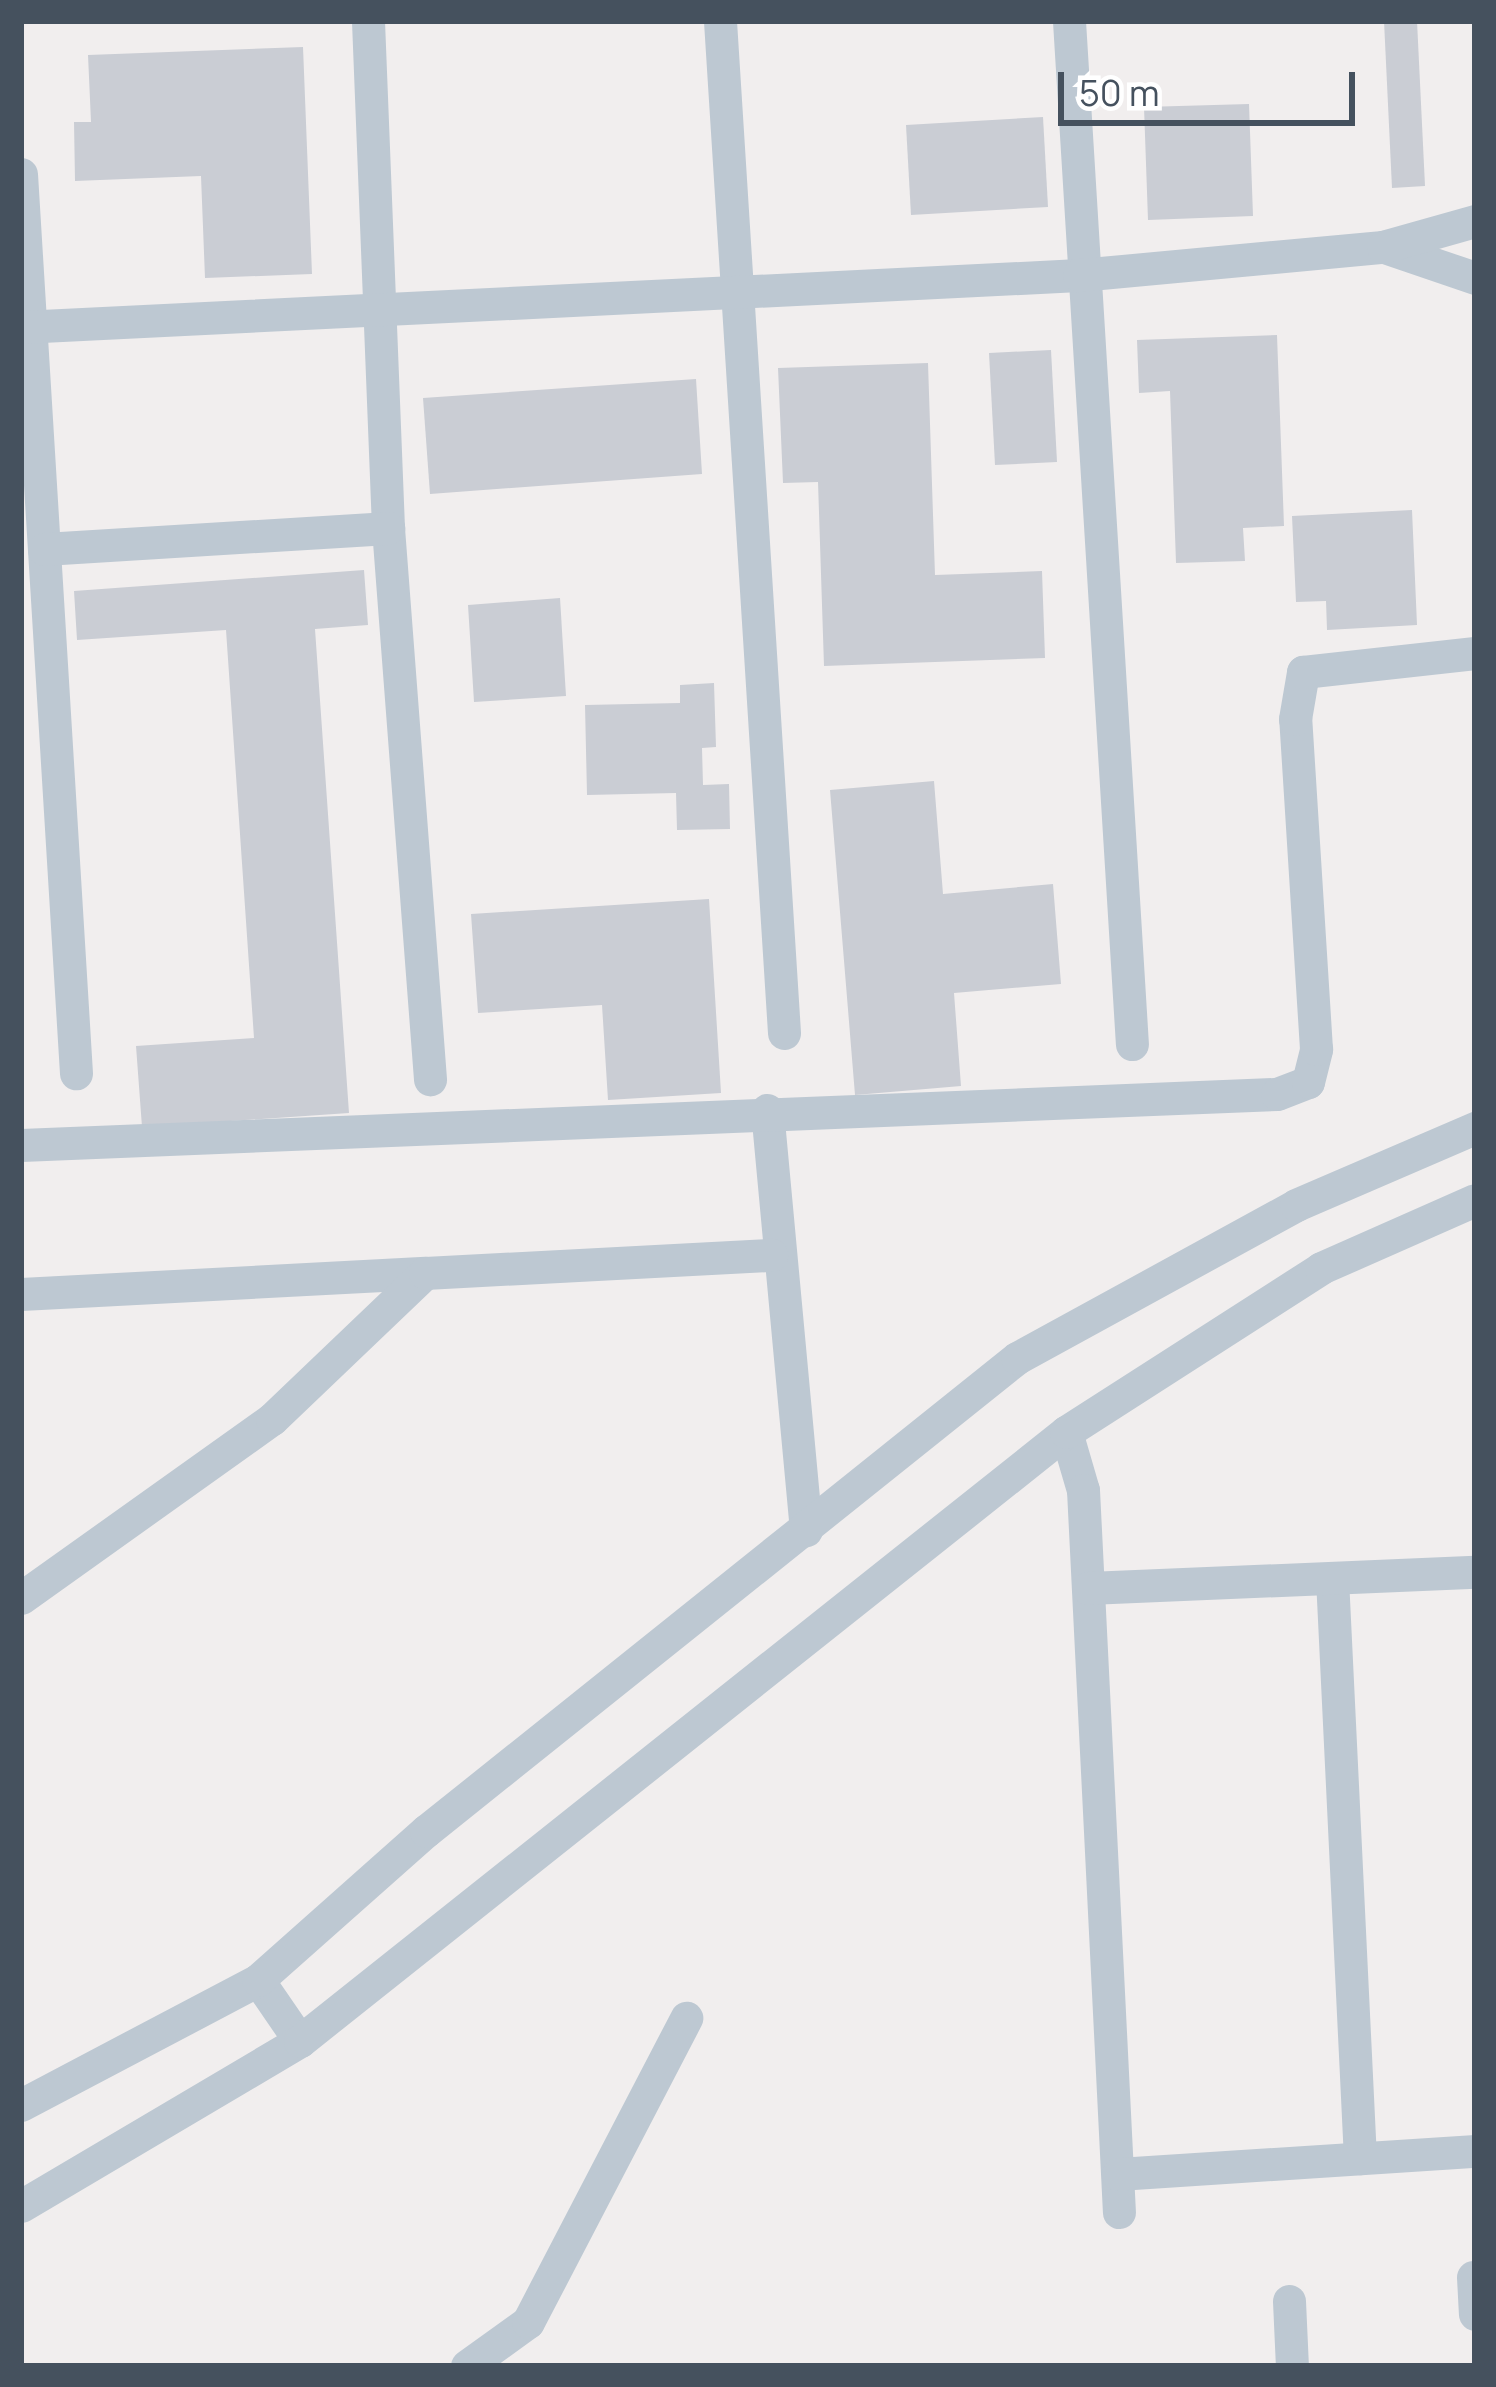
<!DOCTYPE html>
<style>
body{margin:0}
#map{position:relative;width:1496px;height:2387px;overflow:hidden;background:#f1eeee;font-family:Manrope,sans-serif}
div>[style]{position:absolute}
.building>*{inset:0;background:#cacdd4}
.minor>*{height:33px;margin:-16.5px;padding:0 16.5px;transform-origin:16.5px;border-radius:16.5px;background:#bdc8d2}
span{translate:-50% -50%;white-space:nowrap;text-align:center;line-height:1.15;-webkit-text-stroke:12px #fff;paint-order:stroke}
.frame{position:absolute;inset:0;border:24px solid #45515e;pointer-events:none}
.scale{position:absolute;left:1058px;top:72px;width:297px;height:54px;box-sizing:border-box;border:6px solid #45515e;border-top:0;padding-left:15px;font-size:36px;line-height:42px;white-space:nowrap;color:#45515e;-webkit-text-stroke:9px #fff;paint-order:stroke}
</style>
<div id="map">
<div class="building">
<div style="clip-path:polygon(1384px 21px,1417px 21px,1425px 186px,1392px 188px)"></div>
<div style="clip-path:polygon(303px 47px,312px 274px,205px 278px,201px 176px,75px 181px,74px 122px,91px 122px,88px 55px)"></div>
<div style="clip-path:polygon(1249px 104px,1253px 216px,1148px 220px,1144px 107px)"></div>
<div style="clip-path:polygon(1043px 117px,1048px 207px,911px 215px,906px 125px)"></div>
<div style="clip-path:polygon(1277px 335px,1284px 526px,1243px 528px,1245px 561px,1176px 563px,1170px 391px,1139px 393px,1137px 340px)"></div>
<div style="clip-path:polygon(1051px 350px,1057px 462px,995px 465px,989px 353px)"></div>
<div style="clip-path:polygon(928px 363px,935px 575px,1042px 571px,1045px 658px,824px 666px,818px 482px,783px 483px,778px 368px)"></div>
<div style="clip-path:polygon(696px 379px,702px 474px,430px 494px,423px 398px)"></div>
<div style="clip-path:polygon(1412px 510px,1417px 625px,1327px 630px,1326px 601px,1296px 602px,1292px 516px)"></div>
<div style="clip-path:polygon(364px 570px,368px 625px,315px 629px,349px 1113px,142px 1127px,136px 1046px,254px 1038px,226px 630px,77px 640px,74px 591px)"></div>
<div style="clip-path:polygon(560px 598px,566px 696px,474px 702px,468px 605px)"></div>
<div style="clip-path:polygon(714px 683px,716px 747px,702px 748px,703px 785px,729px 784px,730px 829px,677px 830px,676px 793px,587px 795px,585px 705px,680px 703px,680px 685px)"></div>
<div style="clip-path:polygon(934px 781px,943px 894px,1053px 884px,1061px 984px,954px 993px,961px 1086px,855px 1095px,830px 790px)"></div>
<div style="clip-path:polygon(709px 899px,721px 1093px,608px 1100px,602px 1005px,478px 1013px,471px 914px)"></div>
</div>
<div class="minor">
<div style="left:368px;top:21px;width:507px;rotate:87.74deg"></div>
<div style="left:388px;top:528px;width:553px;rotate:85.64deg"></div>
<div style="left:720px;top:21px;width:1014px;rotate:86.38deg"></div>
<div style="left:1069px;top:21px;width:1025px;rotate:86.48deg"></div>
<div style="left:21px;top:174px;width:901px;rotate:86.5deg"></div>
<div style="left:1384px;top:247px;width:96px;rotate:18.8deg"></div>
<div style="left:21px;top:327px;width:1059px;rotate:-2.81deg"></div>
<div style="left:1079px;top:275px;width:305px;rotate:-5.3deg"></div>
<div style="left:1383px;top:247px;width:96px;rotate:-15.8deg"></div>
<div style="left:44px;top:549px;width:345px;rotate:-3.5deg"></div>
<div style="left:767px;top:1110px;width:422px;rotate:84.7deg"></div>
<div style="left:21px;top:1145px;width:1257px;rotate:-2.33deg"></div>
<div style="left:1277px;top:1094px;width:33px;rotate:-21deg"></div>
<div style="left:1308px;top:1082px;width:34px;rotate:-76deg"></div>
<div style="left:1316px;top:1049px;width:331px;rotate:-93.6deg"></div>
<div style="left:1295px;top:719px;width:48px;rotate:-80.3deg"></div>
<div style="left:1303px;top:672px;width:173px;rotate:-6.3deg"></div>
<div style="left:21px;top:1294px;width:405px;rotate:-3deg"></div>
<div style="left:1066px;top:1432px;width:60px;rotate:73.7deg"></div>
<div style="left:1083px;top:1490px;width:723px;rotate:87.15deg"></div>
<div style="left:1332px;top:1578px;width:581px;rotate:87.24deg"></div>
<div style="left:1088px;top:1588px;width:387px;rotate:-2.4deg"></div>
<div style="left:21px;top:1598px;width:308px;rotate:-35.5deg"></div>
<div style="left:272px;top:1419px;width:211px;rotate:-43.7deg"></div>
<div style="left:425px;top:1273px;width:347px;rotate:-3deg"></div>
<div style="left:258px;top:1980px;width:74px;rotate:55.5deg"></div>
<div style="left:21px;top:2105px;width:268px;rotate:-27.8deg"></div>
<div style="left:258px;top:1980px;width:225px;rotate:-41.6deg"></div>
<div style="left:426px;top:1831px;width:757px;rotate:-38.67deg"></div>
<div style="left:1017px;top:1358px;width:318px;rotate:-28.7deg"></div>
<div style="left:1296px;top:1205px;width:195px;rotate:-23.3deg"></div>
<div style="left:1118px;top:2174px;width:358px;rotate:-3.7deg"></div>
<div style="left:21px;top:2206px;width:324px;rotate:-30.6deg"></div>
<div style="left:300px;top:2041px;width:979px;rotate:-38.49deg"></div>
<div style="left:1066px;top:1432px;width:303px;rotate:-32.7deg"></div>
<div style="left:1321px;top:1268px;width:168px;rotate:-23.8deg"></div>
<div style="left:1473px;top:2277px;width:37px;rotate:87deg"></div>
<div style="left:1289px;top:2301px;width:65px;rotate:87.4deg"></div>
<div style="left:467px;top:2366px;width:75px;rotate:-35.8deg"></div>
<div style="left:528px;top:2322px;width:343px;rotate:-62.5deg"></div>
</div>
<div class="frame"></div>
<div class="scale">50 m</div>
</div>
